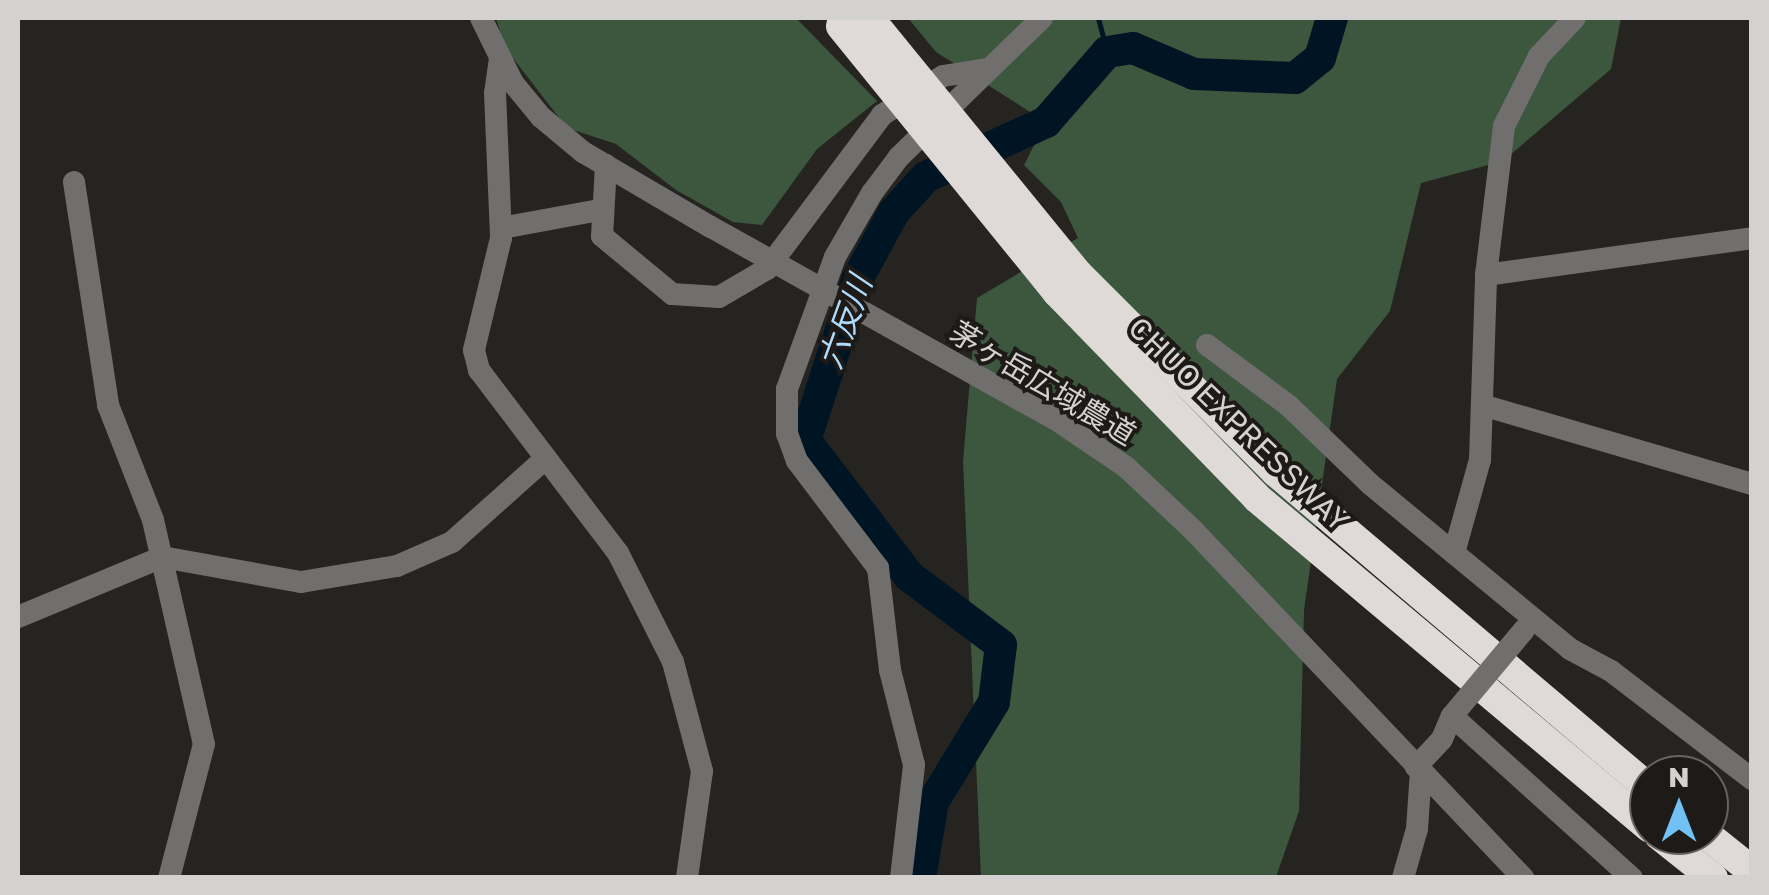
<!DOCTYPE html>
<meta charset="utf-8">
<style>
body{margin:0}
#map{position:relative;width:1769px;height:895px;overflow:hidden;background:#262420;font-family:"Golos Text","Noto Sans JP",sans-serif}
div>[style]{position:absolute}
.forest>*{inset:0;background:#3c573e}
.stream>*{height:5px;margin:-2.5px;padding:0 2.5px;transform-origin:2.5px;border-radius:2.5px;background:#001523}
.river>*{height:32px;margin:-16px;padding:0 16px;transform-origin:16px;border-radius:16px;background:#001523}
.minor>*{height:22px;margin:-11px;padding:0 11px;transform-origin:11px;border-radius:11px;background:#716f6e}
.highway>*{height:30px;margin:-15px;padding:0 15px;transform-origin:15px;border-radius:15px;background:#dfd9d7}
.minor-bridge>*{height:22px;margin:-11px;padding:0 11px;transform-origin:11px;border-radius:11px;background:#716f6e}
.highway-bridge>*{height:30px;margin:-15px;padding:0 15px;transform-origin:15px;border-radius:15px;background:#dfd9d7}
span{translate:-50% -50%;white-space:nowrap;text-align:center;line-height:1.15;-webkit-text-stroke:8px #1d1a17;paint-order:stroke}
.street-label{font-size:30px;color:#d4d2d0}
.water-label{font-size:32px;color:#aedcfc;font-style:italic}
.frame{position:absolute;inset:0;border:20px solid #d4d2d0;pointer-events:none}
.north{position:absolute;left:1629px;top:755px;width:100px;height:100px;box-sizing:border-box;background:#1d1a17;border:2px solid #666461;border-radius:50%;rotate:0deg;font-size:28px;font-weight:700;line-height:40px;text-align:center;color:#d4d2d0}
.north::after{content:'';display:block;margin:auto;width:35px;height:45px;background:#71c1f4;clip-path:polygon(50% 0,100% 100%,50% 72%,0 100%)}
</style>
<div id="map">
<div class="forest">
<div style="clip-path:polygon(496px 18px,796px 18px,877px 101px,817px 149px,762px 225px,733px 222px,676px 190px,616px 144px,567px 128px,505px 48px)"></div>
<div style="clip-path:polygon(908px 18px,1621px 18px,1611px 69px,1503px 161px,1421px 183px,1390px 311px,1337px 379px,1304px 610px,1299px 811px,1276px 877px,981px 877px,963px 461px,977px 298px,1078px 238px,1061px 202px,1024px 165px,1046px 122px,936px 52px)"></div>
</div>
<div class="stream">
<div style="left:1098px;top:18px;width:35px;rotate:75deg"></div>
</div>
<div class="river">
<div style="left:920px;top:878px;width:77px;rotate:-80.3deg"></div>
<div style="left:933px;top:802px;width:117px;rotate:-58.6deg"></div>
<div style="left:994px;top:702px;width:57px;rotate:-83deg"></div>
<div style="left:1001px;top:645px;width:115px;rotate:-143.1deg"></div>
<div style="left:909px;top:576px;width:171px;rotate:-127.4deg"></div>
<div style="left:805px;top:440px;width:170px;rotate:-71.9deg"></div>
<div style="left:858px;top:278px;width:75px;rotate:-61.4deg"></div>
<div style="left:894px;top:212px;width:47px;rotate:-47.6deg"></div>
<div style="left:926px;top:177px;width:132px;rotate:-24.6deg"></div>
<div style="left:1046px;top:122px;width:93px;rotate:-48.9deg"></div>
<div style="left:1107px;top:52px;width:26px;rotate:-9deg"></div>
<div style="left:1133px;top:48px;width:66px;rotate:23.1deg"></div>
<div style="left:1194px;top:74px;width:101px;rotate:2.3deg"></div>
<div style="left:1295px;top:78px;width:32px;rotate:-39deg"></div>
<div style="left:1320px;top:58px;width:42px;rotate:-73.3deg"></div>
</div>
<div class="minor">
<div style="left:481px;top:18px;width:72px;rotate:63.8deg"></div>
<div style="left:513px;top:83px;width:44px;rotate:50.5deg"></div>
<div style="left:541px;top:117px;width:55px;rotate:39.8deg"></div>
<div style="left:583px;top:152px;width:148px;rotate:30.4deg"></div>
<div style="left:500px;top:58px;width:35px;rotate:98deg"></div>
<div style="left:495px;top:93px;width:145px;rotate:87.6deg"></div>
<div style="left:501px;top:238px;width:115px;rotate:103.6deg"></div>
<div style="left:474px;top:350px;width:21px;rotate:76deg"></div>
<div style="left:479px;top:370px;width:230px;rotate:52.8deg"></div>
<div style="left:618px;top:553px;width:122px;rotate:63.2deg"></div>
<div style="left:673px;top:662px;width:113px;rotate:75.1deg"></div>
<div style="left:702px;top:771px;width:108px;rotate:98deg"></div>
<div style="left:606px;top:165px;width:71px;rotate:93.2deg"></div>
<div style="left:602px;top:236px;width:91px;rotate:39.6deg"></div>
<div style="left:672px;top:294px;width:47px;rotate:3.7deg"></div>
<div style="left:719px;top:297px;width:56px;rotate:-30.3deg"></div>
<div style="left:767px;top:269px;width:192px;rotate:-53.2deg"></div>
<div style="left:882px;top:115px;width:72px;rotate:-32.6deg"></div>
<div style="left:943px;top:76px;width:46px;rotate:-8.8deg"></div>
<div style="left:74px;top:182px;width:226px;rotate:81.3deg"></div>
<div style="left:108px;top:405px;width:123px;rotate:68.6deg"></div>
<div style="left:153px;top:520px;width:230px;rotate:77.2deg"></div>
<div style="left:204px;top:744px;width:138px;rotate:104.6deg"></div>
<div style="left:501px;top:228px;width:100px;rotate:-10.4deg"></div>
<div style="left:1486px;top:275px;width:269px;rotate:-7.9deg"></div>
<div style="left:1207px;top:345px;width:102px;rotate:36.6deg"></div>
<div style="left:1289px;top:406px;width:112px;rotate:43.9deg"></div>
<div style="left:1370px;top:484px;width:259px;rotate:39.5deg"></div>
<div style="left:1570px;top:649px;width:47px;rotate:28.2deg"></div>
<div style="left:1611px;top:671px;width:178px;rotate:37.5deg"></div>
<div style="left:1482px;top:405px;width:281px;rotate:16.3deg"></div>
<div style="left:1055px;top:419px;width:86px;rotate:34.1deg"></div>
<div style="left:1126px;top:467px;width:92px;rotate:43.2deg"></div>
<div style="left:1193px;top:530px;width:480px;rotate:46.5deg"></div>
<div style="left:1454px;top:553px;width:97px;rotate:-74.4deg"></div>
<div style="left:1480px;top:460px;width:185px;rotate:-88.1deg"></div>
<div style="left:1486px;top:275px;width:150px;rotate:-83.1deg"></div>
<div style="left:1504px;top:126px;width:78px;rotate:-63.4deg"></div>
<div style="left:1539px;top:56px;width:52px;rotate:-46.5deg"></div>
<div style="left:18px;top:617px;width:156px;rotate:-22.6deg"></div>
<div style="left:162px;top:557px;width:141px;rotate:10.2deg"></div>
<div style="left:301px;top:582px;width:97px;rotate:-9.5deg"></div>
<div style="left:397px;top:566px;width:60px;rotate:-23.6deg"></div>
<div style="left:452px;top:542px;width:126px;rotate:-41.8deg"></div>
<div style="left:1416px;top:767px;width:38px;rotate:-47deg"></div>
<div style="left:1442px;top:739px;width:25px;rotate:-67deg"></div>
<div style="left:1452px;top:716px;width:242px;rotate:42deg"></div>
<div style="left:901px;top:878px;width:114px;rotate:-83.4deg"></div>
<div style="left:914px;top:765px;width:98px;rotate:-104.2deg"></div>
<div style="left:890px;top:670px;width:103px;rotate:-96.7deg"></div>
<div style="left:878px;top:568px;width:134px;rotate:-127.1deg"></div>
<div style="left:797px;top:461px;width:29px;rotate:-110deg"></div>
<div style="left:787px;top:434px;width:45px;rotate:-90deg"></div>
<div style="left:787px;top:389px;width:140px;rotate:-70deg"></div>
<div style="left:835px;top:257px;width:74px;rotate:-60deg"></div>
<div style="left:872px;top:193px;width:45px;rotate:-53.1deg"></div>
<div style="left:899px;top:157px;width:199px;rotate:-44.2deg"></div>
<div style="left:1403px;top:878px;width:51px;rotate:-74.1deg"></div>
<div style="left:1417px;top:829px;width:58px;rotate:-86.1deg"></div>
</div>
<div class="highway">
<div style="left:1078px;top:274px;width:280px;rotate:45deg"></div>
<div style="left:1276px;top:472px;width:489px;rotate:40.3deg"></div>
<div style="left:1057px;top:292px;width:287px;rotate:45.8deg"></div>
<div style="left:1257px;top:498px;width:512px;rotate:40.01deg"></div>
<div style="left:1659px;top:835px;width:69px;rotate:38.5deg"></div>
<div style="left:1707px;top:835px;width:58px;rotate:38.7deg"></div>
</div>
<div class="minor-bridge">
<div style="left:711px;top:227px;width:394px;rotate:29.2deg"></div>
<div style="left:1452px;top:716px;width:112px;rotate:-50.1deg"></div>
</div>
<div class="highway-bridge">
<div style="left:869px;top:18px;width:330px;rotate:50.8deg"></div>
<div style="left:841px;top:26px;width:343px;rotate:50.9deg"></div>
</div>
<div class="street-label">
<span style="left:1043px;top:383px;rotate:31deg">茅ヶ岳広域農道</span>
<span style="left:1239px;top:424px;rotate:44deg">CHUO EXPRESSWAY</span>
</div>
<div class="water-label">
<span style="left:845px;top:322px;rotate:-70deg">六反川</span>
</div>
<div class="frame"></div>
<div class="north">N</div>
</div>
